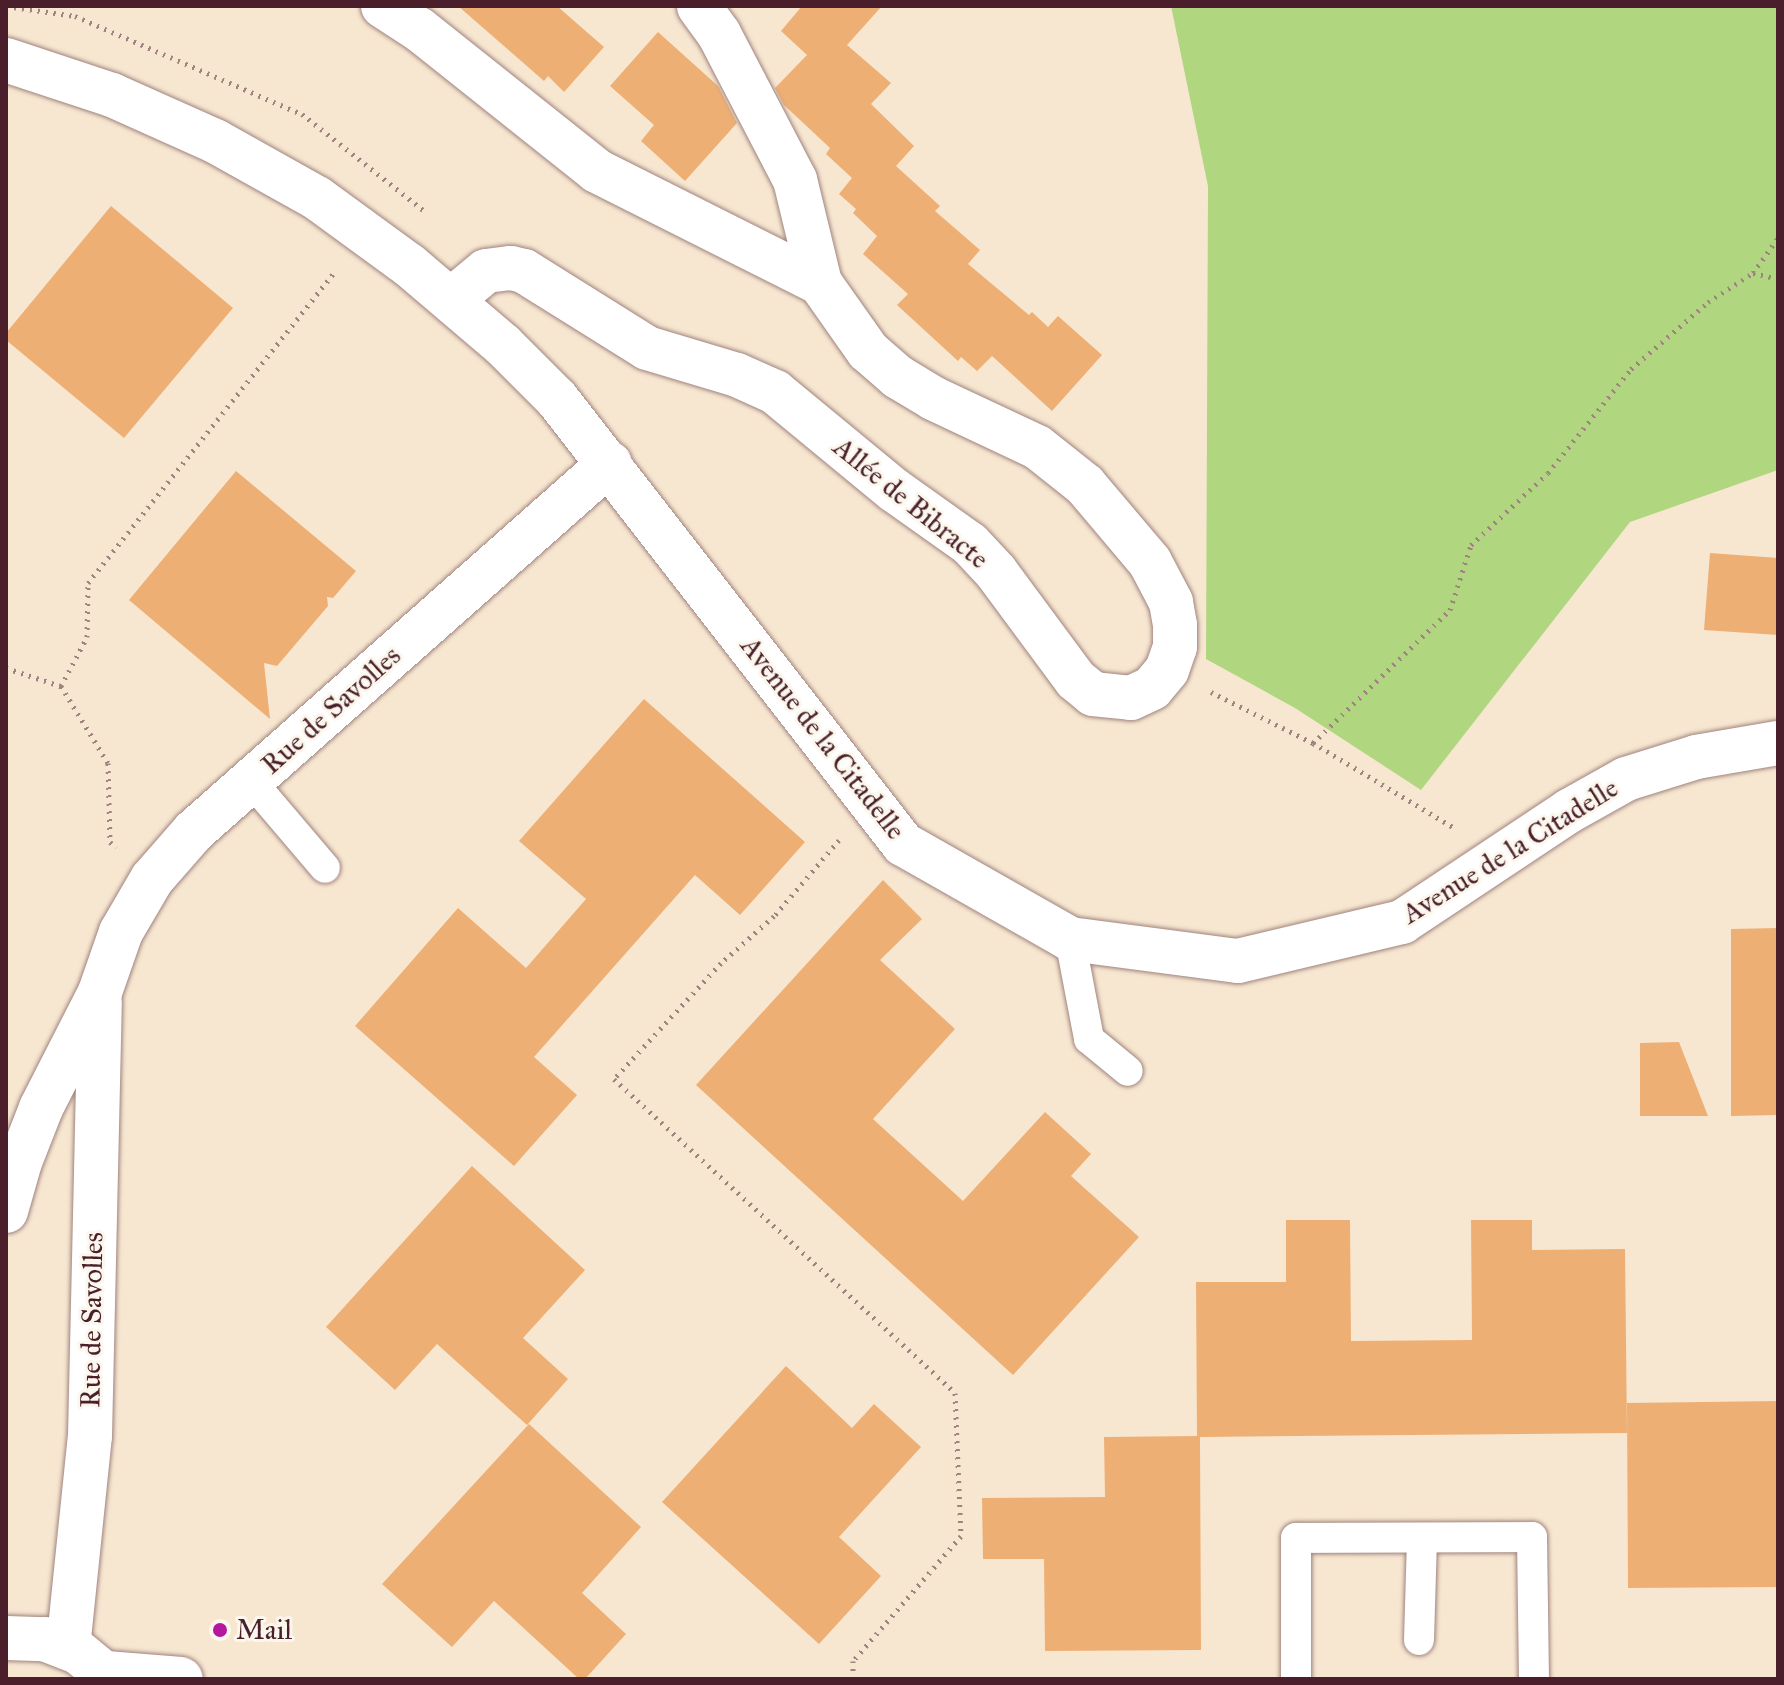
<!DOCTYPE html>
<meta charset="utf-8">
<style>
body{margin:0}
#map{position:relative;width:1784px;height:1685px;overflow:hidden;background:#f7e7d1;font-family:"IM FELL Great Primer",serif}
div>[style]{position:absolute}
.green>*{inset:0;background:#b0d680}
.building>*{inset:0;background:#eeaf75}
.path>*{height:5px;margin-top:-2.5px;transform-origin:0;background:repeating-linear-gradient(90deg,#a0837e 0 2px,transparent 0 8px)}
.roads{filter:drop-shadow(0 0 2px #a0837e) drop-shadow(0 0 2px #a0837e)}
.lane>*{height:30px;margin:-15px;padding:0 15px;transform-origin:15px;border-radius:15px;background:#fff}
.street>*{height:44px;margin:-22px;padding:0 22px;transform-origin:22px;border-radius:22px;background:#fff}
.dots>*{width:22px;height:22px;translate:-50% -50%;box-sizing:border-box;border:4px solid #fbf7ec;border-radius:50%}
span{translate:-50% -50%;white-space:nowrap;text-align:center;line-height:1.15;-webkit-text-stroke:6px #fbf7ec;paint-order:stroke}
.street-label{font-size:28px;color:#4a1f2b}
.poi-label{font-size:28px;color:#4a1f2b}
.left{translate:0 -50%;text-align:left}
.frame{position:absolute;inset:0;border:8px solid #4a1f2b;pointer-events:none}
</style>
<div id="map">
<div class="green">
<div style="clip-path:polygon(1171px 6px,1778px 6px,1778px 470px,1630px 522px,1421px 790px,1295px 708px,1206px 659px,1208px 186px)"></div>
</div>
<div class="building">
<div style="clip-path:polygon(458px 6px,557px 6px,604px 47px,564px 92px,548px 76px,544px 81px)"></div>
<div style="clip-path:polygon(802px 6px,882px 6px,847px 45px,891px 83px,871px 104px,914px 146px,896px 166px,940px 206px,935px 211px,980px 250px,968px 264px,1029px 315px,1032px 312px,1048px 327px,1058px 316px,1102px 355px,1052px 411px,992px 356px,977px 371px,961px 357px,958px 361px,897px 305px,908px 294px,863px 254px,877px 236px,853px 213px,856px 209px,839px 194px,852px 178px,826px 154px,830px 148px,784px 105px,775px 88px,807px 55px,781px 31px)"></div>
<div style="clip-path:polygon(658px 32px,718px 86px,737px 123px,685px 181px,641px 141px,654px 125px,610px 86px)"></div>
<div style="clip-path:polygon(111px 206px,233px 308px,124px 438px,6px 340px,6px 333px)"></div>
<div style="clip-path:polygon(236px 471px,356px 571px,333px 598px,327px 597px,328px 606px,277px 666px,264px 663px,270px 719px,129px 600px)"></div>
<div style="clip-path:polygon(1710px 553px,1778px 558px,1778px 635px,1704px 630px)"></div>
<div style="clip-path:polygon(644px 699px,805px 842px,740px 915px,695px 875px,534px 1057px,577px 1095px,514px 1166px,355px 1026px,458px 908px,526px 968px,586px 899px,519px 841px)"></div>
<div style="clip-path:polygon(883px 880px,922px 919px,880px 960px,955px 1029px,873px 1119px,963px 1201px,1045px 1112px,1091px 1154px,1071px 1176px,1139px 1237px,1013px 1375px,696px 1085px)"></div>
<div style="clip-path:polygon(1778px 928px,1778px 1115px,1731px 1116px,1731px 929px)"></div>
<div style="clip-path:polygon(1679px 1042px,1708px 1116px,1640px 1116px,1640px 1043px)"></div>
<div style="clip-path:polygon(472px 1166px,585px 1270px,523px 1338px,568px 1379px,527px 1425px,437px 1344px,395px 1390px,326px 1327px)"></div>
<div style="clip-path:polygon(1286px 1220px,1350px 1220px,1351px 1341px,1472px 1340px,1471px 1220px,1532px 1220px,1532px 1250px,1625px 1249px,1627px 1433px,1200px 1437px,1201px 1650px,1045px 1651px,1044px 1559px,983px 1559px,982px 1498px,1105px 1497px,1104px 1437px,1197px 1436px,1196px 1282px,1286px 1282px)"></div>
<div style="clip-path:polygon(786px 1366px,852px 1428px,874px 1404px,921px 1447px,839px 1537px,881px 1576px,819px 1644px,662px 1502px)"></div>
<div style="clip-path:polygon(1778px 1401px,1778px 1587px,1628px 1588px,1627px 1403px)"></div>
<div style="clip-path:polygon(529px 1424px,641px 1527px,582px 1593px,626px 1634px,585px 1679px,579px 1679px,494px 1601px,452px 1647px,382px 1584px)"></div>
</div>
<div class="path">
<div style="left:6px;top:6px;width:70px;rotate:8.2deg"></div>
<div style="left:75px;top:16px;width:247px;rotate:23.4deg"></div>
<div style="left:302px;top:114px;width:159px;rotate:38.4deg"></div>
<div style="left:1753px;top:273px;width:43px;rotate:-54.5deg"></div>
<div style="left:6px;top:668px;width:58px;rotate:18.1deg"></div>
<div style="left:61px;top:686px;width:90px;rotate:58.6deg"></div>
<div style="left:108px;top:763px;width:79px;rotate:88.5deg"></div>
<div style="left:110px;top:842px;width:8px;rotate:40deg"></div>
<div style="left:61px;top:686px;width:55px;rotate:-62deg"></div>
<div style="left:87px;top:637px;width:54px;rotate:-88.9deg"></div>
<div style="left:88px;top:583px;width:398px;rotate:-51.6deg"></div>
<div style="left:1211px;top:692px;width:114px;rotate:26.6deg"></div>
<div style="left:1313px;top:743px;width:191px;rotate:-44.2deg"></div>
<div style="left:1450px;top:610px;width:68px;rotate:-72.1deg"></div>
<div style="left:1471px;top:545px;width:105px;rotate:-43.1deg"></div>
<div style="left:1548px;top:473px;width:133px;rotate:-51.4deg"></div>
<div style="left:1631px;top:369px;width:102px;rotate:-41deg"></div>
<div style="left:1708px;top:302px;width:54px;rotate:-32.8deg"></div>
<div style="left:1753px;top:273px;width:26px;rotate:13deg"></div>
<div style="left:1313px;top:743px;width:167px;rotate:31deg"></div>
<div style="left:839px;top:840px;width:100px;rotate:130.5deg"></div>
<div style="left:774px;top:916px;width:71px;rotate:138.4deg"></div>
<div style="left:721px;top:963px;width:158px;rotate:132.7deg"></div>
<div style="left:614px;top:1079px;width:464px;rotate:42.6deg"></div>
<div style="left:955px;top:1393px;width:143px;rotate:87.6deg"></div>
<div style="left:961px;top:1536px;width:165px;rotate:130.8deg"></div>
<div style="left:853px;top:1661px;width:18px;rotate:90deg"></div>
</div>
<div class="roads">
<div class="lane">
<div style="left:251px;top:781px;width:114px;rotate:49.6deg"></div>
<div style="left:1070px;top:939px;width:102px;rotate:79.2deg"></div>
<div style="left:1089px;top:1039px;width:50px;rotate:39.4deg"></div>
<div style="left:1419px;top:1640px;width:102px;rotate:-88.3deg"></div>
<div style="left:1296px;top:1679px;width:141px;rotate:-90deg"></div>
<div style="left:1296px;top:1538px;width:236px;rotate:-0.2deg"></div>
<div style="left:1532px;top:1537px;width:142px;rotate:89.2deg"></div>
</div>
<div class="street">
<div style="left:383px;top:6px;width:44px;rotate:33deg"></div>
<div style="left:420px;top:30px;width:226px;rotate:38.5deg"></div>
<div style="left:597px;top:171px;width:250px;rotate:26.7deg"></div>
<div style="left:6px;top:60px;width:112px;rotate:18.3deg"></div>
<div style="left:112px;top:95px;width:113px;rotate:24.1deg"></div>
<div style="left:215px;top:141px;width:117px;rotate:29.2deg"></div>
<div style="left:317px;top:198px;width:114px;rotate:36.1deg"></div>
<div style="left:409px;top:265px;width:123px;rotate:40.4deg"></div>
<div style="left:503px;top:345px;width:76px;rotate:45deg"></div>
<div style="left:557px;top:399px;width:564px;rotate:52.13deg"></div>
<div style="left:903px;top:844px;width:192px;rotate:29.6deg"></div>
<div style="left:1070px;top:939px;width:169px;rotate:7.5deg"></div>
<div style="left:1238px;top:961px;width:169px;rotate:-13.4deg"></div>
<div style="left:1402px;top:922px;width:201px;rotate:-33.6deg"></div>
<div style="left:1569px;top:811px;width:65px;rotate:-29.3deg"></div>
<div style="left:1626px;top:779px;width:73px;rotate:-17.4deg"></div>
<div style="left:1696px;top:757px;width:83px;rotate:-9.7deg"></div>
<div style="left:451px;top:300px;width:45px;rotate:-39.6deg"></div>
<div style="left:486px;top:271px;width:25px;rotate:-7deg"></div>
<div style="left:511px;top:268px;width:13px;rotate:13deg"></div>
<div style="left:524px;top:271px;width:145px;rotate:32deg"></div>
<div style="left:647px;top:348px;width:94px;rotate:16.7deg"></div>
<div style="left:737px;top:375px;width:42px;rotate:24.1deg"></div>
<div style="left:775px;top:392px;width:154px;rotate:39.5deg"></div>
<div style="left:894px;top:490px;width:93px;rotate:35.4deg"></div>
<div style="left:970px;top:544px;width:38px;rotate:47deg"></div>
<div style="left:996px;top:572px;width:134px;rotate:53.5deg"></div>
<div style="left:1076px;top:680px;width:22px;rotate:39deg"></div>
<div style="left:1093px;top:694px;width:38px;rotate:6deg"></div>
<div style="left:1131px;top:698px;width:23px;rotate:-25deg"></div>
<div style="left:1152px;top:688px;width:23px;rotate:-50deg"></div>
<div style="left:1167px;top:670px;width:24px;rotate:-71deg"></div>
<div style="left:1175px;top:647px;width:22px;rotate:-90deg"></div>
<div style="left:1175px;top:625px;width:23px;rotate:-100deg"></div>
<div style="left:1171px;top:602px;width:45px;rotate:-117.7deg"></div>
<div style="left:1150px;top:562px;width:101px;rotate:-130.2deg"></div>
<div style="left:1085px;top:485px;width:61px;rotate:-141.6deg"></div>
<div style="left:1037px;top:447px;width:115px;rotate:-154.8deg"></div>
<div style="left:933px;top:398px;width:41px;rotate:-149deg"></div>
<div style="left:898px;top:377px;width:40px;rotate:-139deg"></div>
<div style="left:868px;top:351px;width:83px;rotate:-125.2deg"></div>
<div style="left:820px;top:283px;width:106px;rotate:-103.6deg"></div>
<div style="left:795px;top:180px;width:165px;rotate:-117.5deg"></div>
<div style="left:719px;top:34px;width:34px;rotate:-126deg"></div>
<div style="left:6px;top:1211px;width:51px;rotate:-74.1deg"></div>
<div style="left:20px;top:1162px;width:58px;rotate:-68.7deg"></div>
<div style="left:41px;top:1108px;width:130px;rotate:-63deg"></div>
<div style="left:100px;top:992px;width:64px;rotate:-70.7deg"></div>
<div style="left:121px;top:932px;width:61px;rotate:-59.7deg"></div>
<div style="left:152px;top:879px;width:64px;rotate:-48.8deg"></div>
<div style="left:194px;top:831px;width:555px;rotate:-41.5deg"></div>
<div style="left:6px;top:1638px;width:38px;rotate:2deg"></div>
<div style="left:44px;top:1639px;width:36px;rotate:21deg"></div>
<div style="left:78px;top:1652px;width:43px;rotate:39.3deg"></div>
<div style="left:68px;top:1648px;width:213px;rotate:-84.1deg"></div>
<div style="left:90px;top:1436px;width:434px;rotate:-88.7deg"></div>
<div style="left:106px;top:1673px;width:75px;rotate:4.6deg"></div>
</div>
</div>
<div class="dots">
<div style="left:220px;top:1630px;background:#b5179e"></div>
</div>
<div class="street-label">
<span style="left:911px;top:503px;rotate:39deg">Allée de Bibracte</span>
<span style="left:331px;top:710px;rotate:-42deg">Rue de Savolles</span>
<span style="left:823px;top:738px;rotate:52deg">Avenue de la Citadelle</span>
<span style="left:1510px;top:851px;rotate:-32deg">Avenue de la Citadelle</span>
<span style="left:92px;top:1320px;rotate:-89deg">Rue de Savolles</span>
</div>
<div class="poi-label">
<span class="left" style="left:236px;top:1630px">Mail</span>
</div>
<div class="frame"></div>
</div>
